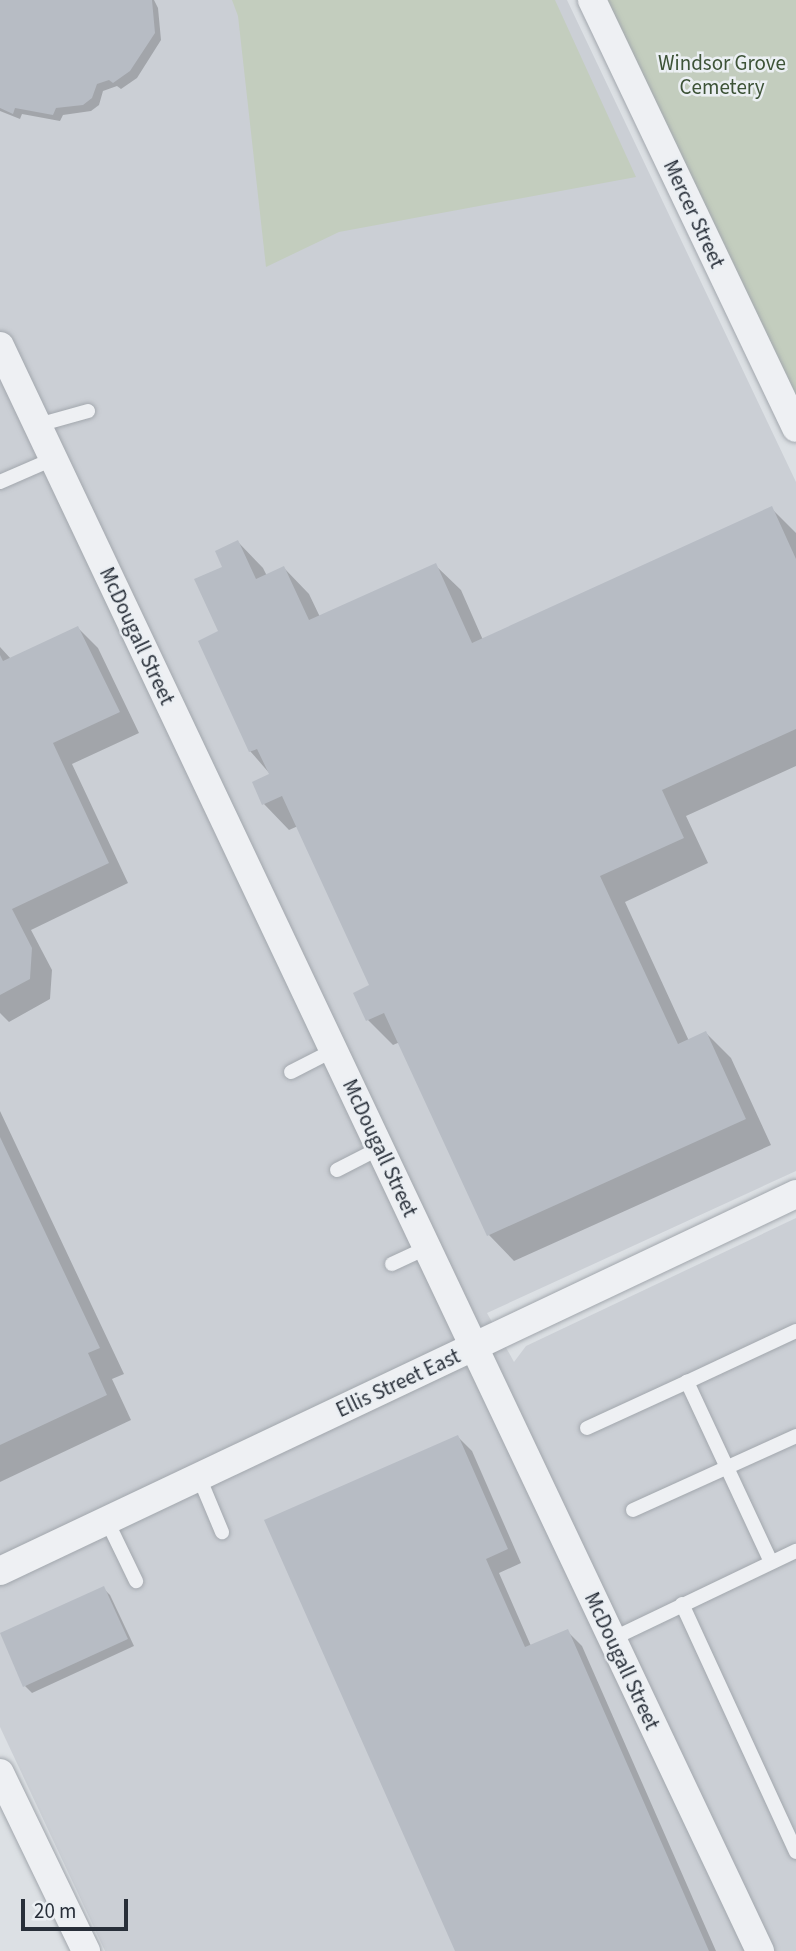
<!DOCTYPE html>
<style>
body{margin:0}
#map{position:relative;width:796px;height:1951px;overflow:hidden;background:#dce0e4;font-family:"Source Sans 3",sans-serif}
div>[style]{position:absolute}
.built>*{inset:0;background:#cbcfd5}
.green>*{inset:0;background:#c3cdbe}
.shadow>*{inset:0;background:#0003}
.building>*{inset:0;background:#b7bcc4}
.roads{filter:drop-shadow(0 0 2px #a2a7ad) drop-shadow(0 0 2px #a2a7ad)}
.lane>*{height:14px;margin:-7px;padding:0 7px;transform-origin:7px;border-radius:7px;background:#eef0f3}
.street>*{height:28px;margin:-14px;padding:0 14px;transform-origin:14px;border-radius:14px;background:#eef0f3}
span{translate:-50% -50%;white-space:nowrap;text-align:center;line-height:1.15;-webkit-text-stroke:5px #ebeff3;paint-order:stroke}
.park-label{font-size:21px;color:#3d5337}
.street-label{font-size:21px;color:#282f39}
.scale{position:absolute;left:21px;top:1899px;width:107px;height:32px;box-sizing:border-box;border:4px solid #282f39;border-top:0;padding-left:9px;font-size:21px;line-height:24px;white-space:nowrap;color:#282f39;-webkit-text-stroke:5px #ebeff3;paint-order:stroke}
</style>
<div id="map">
<div class="built">
<div style="clip-path:polygon(0 0,567px 0,796px 482px,796px 1171px,487px 1313px,514px 1362px,526px 1346px,796px 1218px,796px 1951px,105px 1951px,0 1727px)"></div>
</div>
<div class="green">
<div style="clip-path:polygon(232px 0,555px 0,636px 177px,339px 232px,266px 267px,238px 16px)"></div>
<div style="clip-path:polygon(607px 0,796px 0,796px 409px)"></div>
</div>
<div class="shadow">
<div style="clip-path:polygon(0 0,154px 0,158px 8px,161px 40px,137px 78px,121px 89px,117px 86px,103px 91px,99px 105px,91px 111px,63px 115px,60px 121px,22px 114px,20px 119px,0 111px)"></div>
<div style="clip-path:polygon(772px 509px,796px 533px,796px 766px,686px 816px,708px 863px,625px 902px,689px 1041px,706px 1033px,731px 1058px,771px 1145px,514px 1261px,489px 1235px,400px 1042px,393px 1045px,368px 1020px,371px 986px,298px 826px,289px 830px,264px 804px,254px 783px,271px 775px,250px 751px,220px 632px,224px 568px,238px 542px,263px 568px,267px 576px,284px 568px,309px 594px,320px 617px,435px 565px,461px 590px,483px 640px)"></div>
<div style="clip-path:polygon(78px 628px,98px 648px,139px 733px,72px 764px,128px 883px,31px 930px,52px 970px,50px 999px,9px 1022px,0 1013px,0 647px,11px 659px)"></div>
<div style="clip-path:polygon(0 1111px,124px 1374px,112px 1379px,131px 1420px,0 1482px)"></div>
<div style="clip-path:polygon(458px 1437px,472px 1451px,521px 1563px,499px 1573px,531px 1646px,567px 1631px,582px 1646px,716px 1951px,457px 1951px)"></div>
<div style="clip-path:polygon(103px 1588px,110px 1595px,134px 1646px,32px 1693px,25px 1686px)"></div>
</div>
<div class="building">
<div style="clip-path:polygon(0 0,152px 0,155px 33px,130px 71px,113px 83px,109px 80px,97px 84px,92px 98px,83px 105px,56px 108px,53px 115px,15px 108px,13px 114px,0 108px)"></div>
<div style="clip-path:polygon(772px 506px,796px 559px,796px 729px,662px 790px,684px 838px,600px 876px,678px 1044px,706px 1031px,746px 1119px,487px 1236px,384px 1013px,366px 1021px,353px 993px,369px 985px,282px 796px,262px 805px,252px 782px,269px 774px,257px 749px,249px 752px,198px 641px,218px 631px,194px 579px,222px 567px,215px 551px,238px 540px,256px 579px,284px 566px,309px 620px,436px 563px,472px 643px)"></div>
<div style="clip-path:polygon(78px 626px,120px 712px,53px 743px,109px 863px,12px 909px,32px 948px,30px 979px,0 995px,0 655px,3px 661px)"></div>
<div style="clip-path:polygon(0 1137px,100px 1348px,88px 1353px,107px 1395px,0 1445px)"></div>
<div style="clip-path:polygon(458px 1435px,508px 1549px,486px 1559px,525px 1647px,568px 1629px,709px 1951px,455px 1951px,264px 1520px)"></div>
<div style="clip-path:polygon(104px 1586px,128px 1639px,23px 1687px,0 1633px)"></div>
</div>
<div class="roads">
<div class="lane">
<div style="left:38px;top:425px;width:52px;rotate:-15.6deg"></div>
<div style="left:0;top:482px;width:58px;rotate:-23.5deg"></div>
<div style="left:291px;top:1072px;width:48px;rotate:-27.1deg"></div>
<div style="left:337px;top:1170px;width:48px;rotate:-27.1deg"></div>
<div style="left:392px;top:1264px;width:38px;rotate:-25deg"></div>
<div style="left:587px;top:1428px;width:110px;rotate:-24.7deg"></div>
<div style="left:199px;top:1477px;width:60px;rotate:67.3deg"></div>
<div style="left:633px;top:1510px;width:179px;rotate:-24.4deg"></div>
<div style="left:107px;top:1521px;width:67px;rotate:64.2deg"></div>
<div style="left:771px;top:1562px;width:199px;rotate:-115deg"></div>
<div style="left:687px;top:1382px;width:120px;rotate:-25.1deg"></div>
<div style="left:682px;top:1604px;width:273px;rotate:65.3deg"></div>
<div style="left:612px;top:1639px;width:204px;rotate:-25.6deg"></div>
</div>
<div class="street">
<div style="left:592px;top:0;width:474px;rotate:64.5deg"></div>
<div style="left:0;top:346px;width:1776px;rotate:64.66deg"></div>
<div style="left:0;top:1571px;width:881px;rotate:-25.34deg"></div>
<div style="left:0;top:1773px;width:198px;rotate:64.2deg"></div>
</div>
</div>
<div class="park-label">
<span style="left:722px;top:75px">Windsor Grove<br>Cemetery</span>
</div>
<div class="street-label">
<span style="left:694px;top:214px;rotate:65deg">Mercer Street</span>
<span style="left:137px;top:636px;rotate:65deg">McDougall Street</span>
<span style="left:380px;top:1148px;rotate:65deg">McDougall Street</span>
<span style="left:398px;top:1383px;rotate:-25deg">Ellis Street East</span>
<span style="left:622px;top:1661px;rotate:65deg">McDougall Street</span>
</div>
<div class="scale">20 m</div>
</div>
